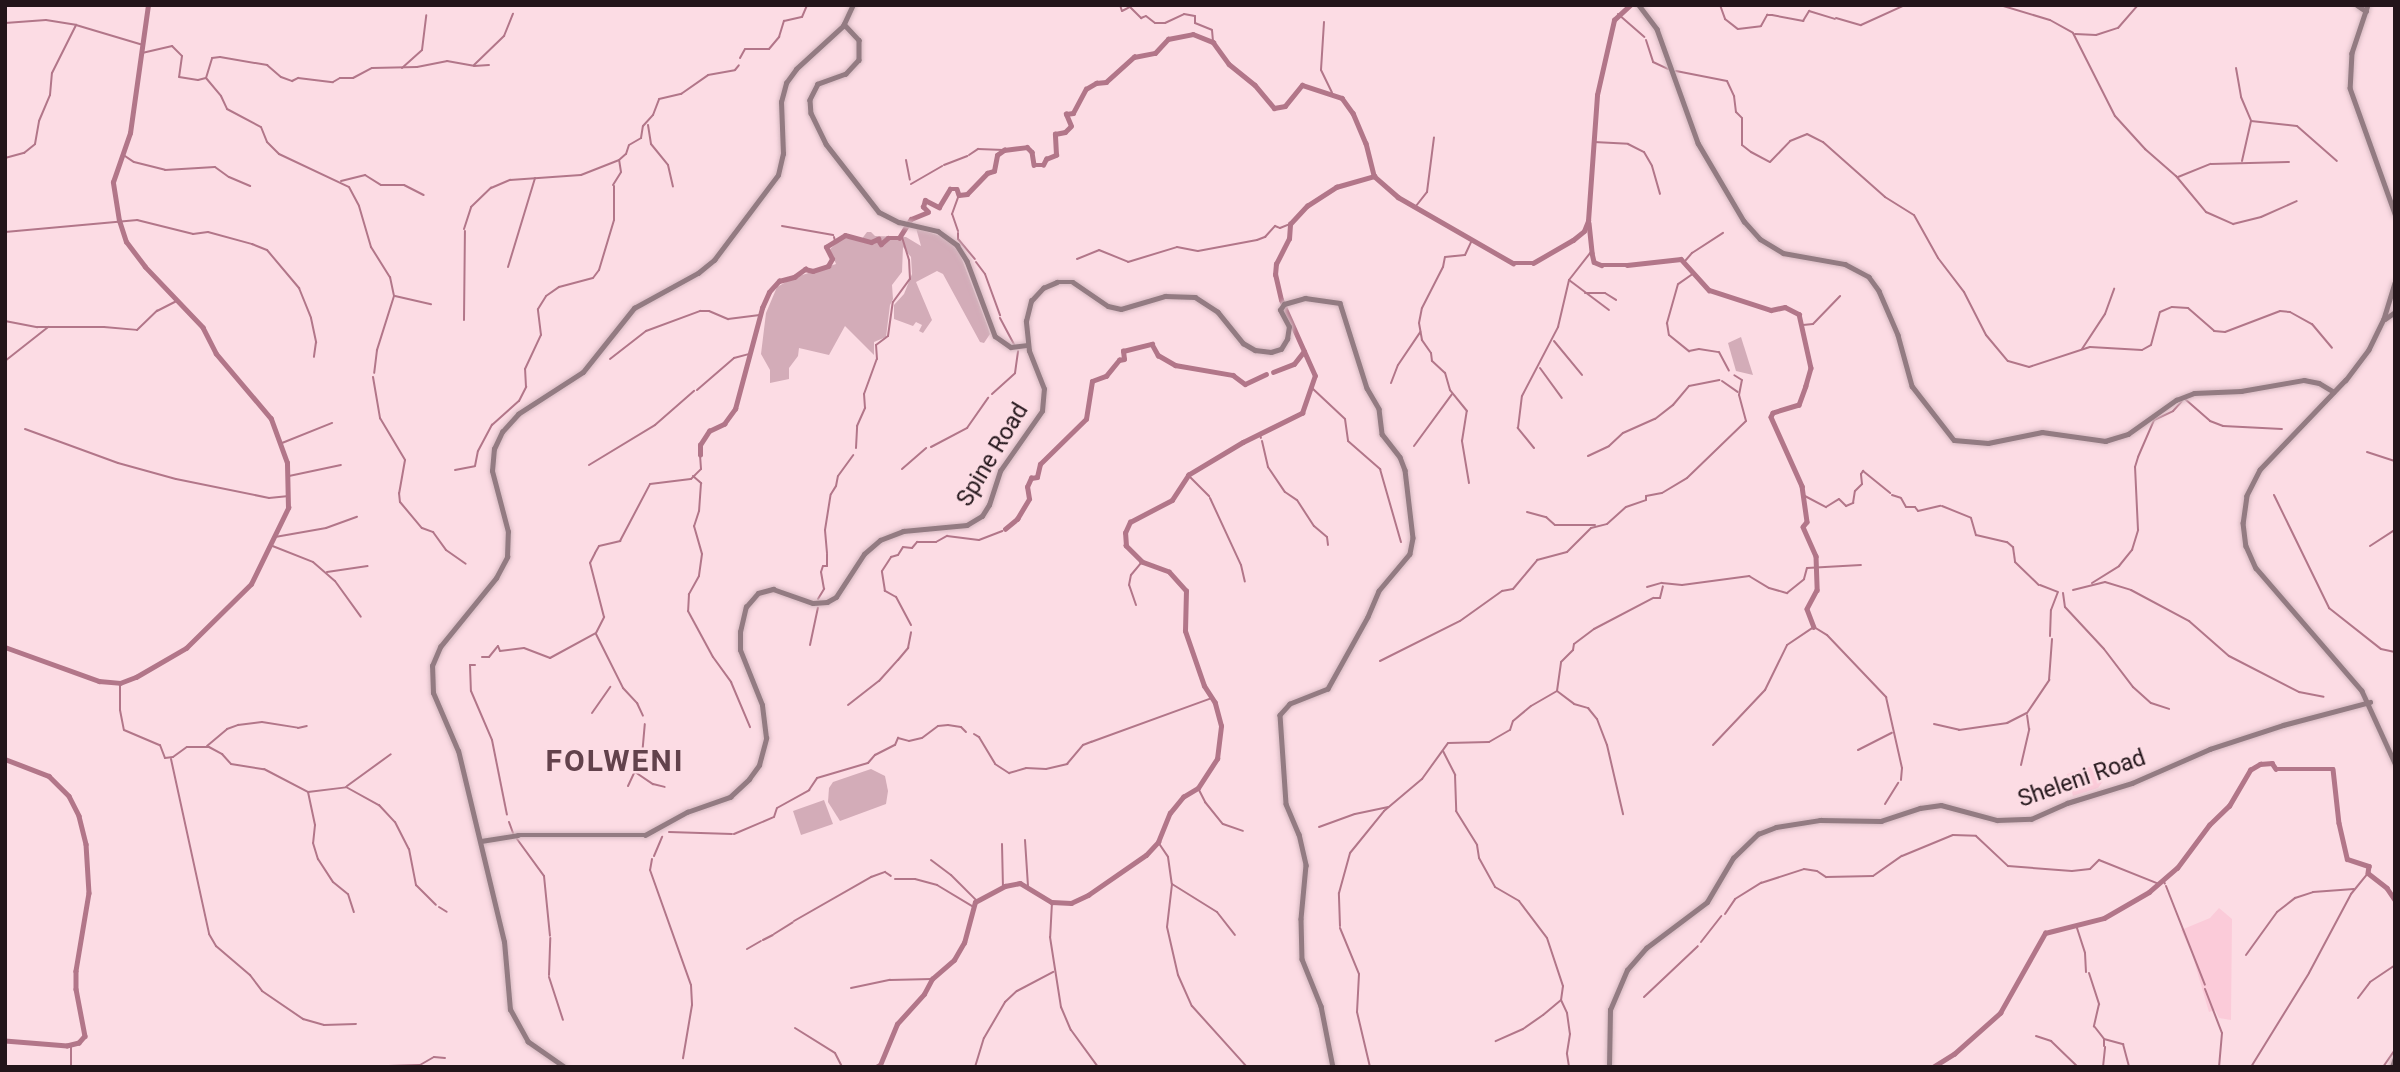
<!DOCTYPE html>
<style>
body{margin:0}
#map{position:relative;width:2400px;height:1072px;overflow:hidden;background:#fcdce4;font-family:Roboto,sans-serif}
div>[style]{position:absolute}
.built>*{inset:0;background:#fbcbd9}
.green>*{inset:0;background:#d3acb8}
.stream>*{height:2px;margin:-1px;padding:0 1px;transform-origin:1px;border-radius:1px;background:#b27689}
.river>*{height:4.5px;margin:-2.25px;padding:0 2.25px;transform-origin:2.25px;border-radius:2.25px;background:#b27689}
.roads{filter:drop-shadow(0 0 2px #d5b8c0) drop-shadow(0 0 2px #d5b8c0)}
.secondary>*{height:4.5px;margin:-2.25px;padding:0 2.25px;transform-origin:2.25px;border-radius:2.25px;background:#937b82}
span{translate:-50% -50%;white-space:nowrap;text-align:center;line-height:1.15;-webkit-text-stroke:5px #fcdce4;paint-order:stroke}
.street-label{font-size:23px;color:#23151a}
.district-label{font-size:30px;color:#62424c;font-weight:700;letter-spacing:2px}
.frame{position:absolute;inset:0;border:7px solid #23151a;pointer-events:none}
</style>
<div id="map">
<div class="built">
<div style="clip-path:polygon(2090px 767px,2103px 781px,2098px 788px,2073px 796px,2067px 774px)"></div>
<div style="clip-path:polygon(2219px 908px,2232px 919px,2231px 1020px,2219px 1018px,2215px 1010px,2209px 1012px,2192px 954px,2181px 930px,2210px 918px)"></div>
</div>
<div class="green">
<div style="clip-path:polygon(916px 228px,943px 237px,958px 249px,987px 325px,990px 334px,984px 343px,980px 342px,943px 274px,937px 271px,916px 282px,932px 320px,923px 333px,919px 331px,922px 325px,916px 322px,913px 326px,894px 319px,894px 305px,904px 294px,912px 274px,911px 257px,903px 247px,902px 272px,892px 285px,893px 299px,890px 305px,886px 337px,874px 342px,874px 355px,845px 326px,829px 355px,799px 348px,798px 356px,789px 368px,789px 379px,770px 383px,770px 370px,761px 354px,766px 313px,777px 287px,793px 278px,836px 264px,830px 249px,843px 238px,861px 240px,867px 232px,871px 232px,875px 236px,906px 237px,921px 246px)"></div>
<div style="clip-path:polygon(1741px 337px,1753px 375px,1736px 371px,1728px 343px)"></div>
<div style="clip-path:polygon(871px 769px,885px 776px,888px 791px,886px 804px,840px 821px,828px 802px,829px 788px,833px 782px)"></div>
<div style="clip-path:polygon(824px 800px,833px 824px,801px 835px,793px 811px)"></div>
</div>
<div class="stream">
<div style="left:1120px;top:5px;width:6px;rotate:72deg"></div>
<div style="left:1122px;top:11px;width:9px;rotate:-27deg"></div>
<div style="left:1130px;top:7px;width:16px;rotate:45deg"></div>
<div style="left:1141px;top:18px;width:5px;rotate:-22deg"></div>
<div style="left:1146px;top:16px;width:11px;rotate:38deg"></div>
<div style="left:1155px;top:23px;width:10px"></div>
<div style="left:1165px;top:23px;width:21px;rotate:-25deg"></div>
<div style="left:1184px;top:14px;width:11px;rotate:10deg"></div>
<div style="left:1195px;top:16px;width:7px;rotate:90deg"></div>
<div style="left:1195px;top:23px;width:18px;rotate:22deg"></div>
<div style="left:1212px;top:30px;width:12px;rotate:85deg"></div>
<div style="left:1720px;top:5px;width:15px;rotate:70deg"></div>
<div style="left:1725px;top:19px;width:16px;rotate:38deg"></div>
<div style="left:1738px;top:29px;width:23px;rotate:-7deg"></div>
<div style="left:1761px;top:26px;width:13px;rotate:-61deg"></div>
<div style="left:1767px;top:15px;width:5px"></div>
<div style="left:1772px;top:15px;width:32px;rotate:11deg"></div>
<div style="left:1803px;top:21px;width:12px;rotate:-59deg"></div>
<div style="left:1809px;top:11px;width:27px;rotate:17deg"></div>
<div style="left:2000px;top:5px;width:52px;rotate:16.7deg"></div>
<div style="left:2050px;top:20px;width:26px;rotate:29deg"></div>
<div style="left:2073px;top:33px;width:93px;rotate:63.2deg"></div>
<div style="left:2115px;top:116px;width:45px;rotate:47.7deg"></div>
<div style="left:2145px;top:149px;width:41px;rotate:41.1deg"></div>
<div style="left:2176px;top:176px;width:47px;rotate:50.2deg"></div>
<div style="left:2206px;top:212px;width:30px;rotate:24deg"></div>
<div style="left:2233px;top:224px;width:29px;rotate:-14deg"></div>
<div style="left:2261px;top:217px;width:39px;rotate:-24deg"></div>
<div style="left:1618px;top:14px;width:35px;rotate:41deg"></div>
<div style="left:1836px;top:18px;width:26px;rotate:16deg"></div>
<div style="left:1861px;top:25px;width:48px;rotate:-24.4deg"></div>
<div style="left:1324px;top:22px;width:48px;rotate:93.6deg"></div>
<div style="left:1321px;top:70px;width:25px;rotate:64deg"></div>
<div style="left:5px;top:23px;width:41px;rotate:-4.2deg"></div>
<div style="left:46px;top:20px;width:30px;rotate:9deg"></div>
<div style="left:76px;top:25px;width:70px;rotate:16.6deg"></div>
<div style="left:2075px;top:34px;width:21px;rotate:3deg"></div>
<div style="left:2096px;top:35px;width:23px;rotate:-18deg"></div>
<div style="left:2118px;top:28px;width:30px;rotate:-49deg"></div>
<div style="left:1646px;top:40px;width:23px;rotate:72deg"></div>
<div style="left:1653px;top:62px;width:17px;rotate:25deg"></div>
<div style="left:142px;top:53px;width:31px;rotate:-13deg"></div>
<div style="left:172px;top:46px;width:14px;rotate:45deg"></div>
<div style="left:182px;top:56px;width:21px;rotate:98deg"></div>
<div style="left:179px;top:77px;width:19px;rotate:9deg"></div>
<div style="left:198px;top:80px;width:8px;rotate:-14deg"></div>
<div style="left:206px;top:78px;width:21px;rotate:-73deg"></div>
<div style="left:212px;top:58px;width:8px;rotate:-7deg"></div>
<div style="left:220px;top:57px;width:48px;rotate:9.7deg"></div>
<div style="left:267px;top:65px;width:18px;rotate:41deg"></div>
<div style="left:281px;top:77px;width:12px;rotate:20deg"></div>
<div style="left:292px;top:81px;width:7px;rotate:-27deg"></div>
<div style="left:298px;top:78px;width:35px;rotate:7deg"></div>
<div style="left:333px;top:82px;width:8px;rotate:-30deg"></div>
<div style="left:340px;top:78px;width:13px"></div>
<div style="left:353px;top:78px;width:21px;rotate:-28deg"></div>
<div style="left:372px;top:68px;width:45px;rotate:-1.3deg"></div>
<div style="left:417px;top:67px;width:31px;rotate:-11deg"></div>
<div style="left:447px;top:61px;width:27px;rotate:10deg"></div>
<div style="left:474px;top:66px;width:15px;rotate:-4deg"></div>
<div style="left:740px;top:58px;width:10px;rotate:-61deg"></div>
<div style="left:745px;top:49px;width:24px"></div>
<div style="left:769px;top:49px;width:16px;rotate:-50deg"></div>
<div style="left:779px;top:37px;width:17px;rotate:-73deg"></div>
<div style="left:784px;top:21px;width:18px;rotate:-13deg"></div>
<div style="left:802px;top:17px;width:13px;rotate:-67deg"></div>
<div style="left:474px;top:65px;width:42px;rotate:-44deg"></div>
<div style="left:504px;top:36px;width:24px;rotate:-68deg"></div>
<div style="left:402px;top:68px;width:27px;rotate:-42deg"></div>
<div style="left:422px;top:50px;width:35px;rotate:-83deg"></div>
<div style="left:2236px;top:68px;width:29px;rotate:80deg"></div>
<div style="left:2241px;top:97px;width:26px;rotate:67deg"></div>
<div style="left:2251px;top:121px;width:41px;rotate:102.7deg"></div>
<div style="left:1676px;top:71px;width:52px;rotate:11.1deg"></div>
<div style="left:1727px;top:81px;width:17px;rotate:65deg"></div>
<div style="left:1734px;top:96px;width:16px;rotate:83deg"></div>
<div style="left:1736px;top:112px;width:8px;rotate:45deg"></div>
<div style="left:1742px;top:118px;width:27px;rotate:90deg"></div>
<div style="left:1742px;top:145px;width:11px;rotate:38deg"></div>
<div style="left:1751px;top:152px;width:21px;rotate:28deg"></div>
<div style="left:1770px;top:162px;width:29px;rotate:-46deg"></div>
<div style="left:1790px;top:141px;width:18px;rotate:-22deg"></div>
<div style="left:1807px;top:134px;width:18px;rotate:27deg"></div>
<div style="left:1823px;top:142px;width:83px;rotate:41.6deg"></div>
<div style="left:1885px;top:197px;width:34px;rotate:32deg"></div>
<div style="left:1914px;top:215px;width:49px;rotate:60.8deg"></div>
<div style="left:1938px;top:258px;width:43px;rotate:52.6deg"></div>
<div style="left:1964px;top:292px;width:48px;rotate:62.9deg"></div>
<div style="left:1986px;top:335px;width:34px;rotate:50deg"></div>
<div style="left:2008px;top:361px;width:22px;rotate:16deg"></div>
<div style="left:2029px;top:367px;width:64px;rotate:-18.2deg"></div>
<div style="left:2090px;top:347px;width:52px;rotate:3.3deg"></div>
<div style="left:2142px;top:350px;width:10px;rotate:-29deg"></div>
<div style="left:2151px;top:345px;width:34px;rotate:-75deg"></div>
<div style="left:2160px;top:312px;width:13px;rotate:-23deg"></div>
<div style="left:2172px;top:307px;width:16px;rotate:4deg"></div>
<div style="left:2188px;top:308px;width:35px;rotate:41deg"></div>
<div style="left:2214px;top:331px;width:11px;rotate:5deg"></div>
<div style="left:2225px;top:332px;width:59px;rotate:-20.9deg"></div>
<div style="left:2280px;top:311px;width:10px;rotate:6deg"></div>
<div style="left:2290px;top:312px;width:25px;rotate:29deg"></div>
<div style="left:2312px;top:324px;width:31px;rotate:50deg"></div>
<div style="left:206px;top:78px;width:23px;rotate:50deg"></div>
<div style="left:221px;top:96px;width:14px;rotate:65deg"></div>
<div style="left:227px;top:109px;width:38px;rotate:28deg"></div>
<div style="left:261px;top:127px;width:16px;rotate:68deg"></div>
<div style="left:267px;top:142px;width:17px;rotate:45deg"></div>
<div style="left:279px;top:154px;width:77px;rotate:25.2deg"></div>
<div style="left:349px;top:187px;width:21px;rotate:62deg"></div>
<div style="left:359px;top:206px;width:43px;rotate:73.7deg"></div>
<div style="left:371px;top:247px;width:36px;rotate:58deg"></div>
<div style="left:390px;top:277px;width:19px;rotate:78deg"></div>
<div style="left:394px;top:296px;width:57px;rotate:107.5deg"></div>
<div style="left:377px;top:350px;width:23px;rotate:97deg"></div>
<div style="left:2251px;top:121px;width:46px;rotate:6.2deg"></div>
<div style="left:2297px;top:126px;width:53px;rotate:41.2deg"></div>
<div style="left:648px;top:125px;width:19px;rotate:81deg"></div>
<div style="left:651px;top:144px;width:27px;rotate:51deg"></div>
<div style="left:668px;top:165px;width:22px;rotate:77deg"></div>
<div style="left:1594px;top:142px;width:34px;rotate:3deg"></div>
<div style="left:1628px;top:144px;width:18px;rotate:27deg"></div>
<div style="left:1644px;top:152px;width:16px;rotate:60deg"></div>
<div style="left:1652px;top:166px;width:29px;rotate:74deg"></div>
<div style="left:122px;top:154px;width:14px;rotate:34deg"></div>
<div style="left:134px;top:162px;width:32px;rotate:14deg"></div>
<div style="left:165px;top:170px;width:50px;rotate:-3.4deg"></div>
<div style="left:215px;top:167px;width:17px;rotate:36deg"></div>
<div style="left:229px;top:177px;width:23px;rotate:23deg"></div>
<div style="left:969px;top:155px;width:11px;rotate:-34deg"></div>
<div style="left:978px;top:149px;width:26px;rotate:2deg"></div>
<div style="left:5px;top:158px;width:20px;rotate:-15deg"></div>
<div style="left:24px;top:153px;width:14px;rotate:-39deg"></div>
<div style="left:35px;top:144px;width:23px;rotate:-80deg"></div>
<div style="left:39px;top:121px;width:28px;rotate:-67deg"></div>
<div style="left:50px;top:95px;width:22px;rotate:-85deg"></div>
<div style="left:52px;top:73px;width:54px;rotate:-63.4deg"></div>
<div style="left:906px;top:160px;width:20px;rotate:79deg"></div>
<div style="left:944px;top:165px;width:25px;rotate:-21deg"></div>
<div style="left:2178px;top:177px;width:35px;rotate:-22deg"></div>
<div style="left:2211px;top:164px;width:78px;rotate:-1.5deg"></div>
<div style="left:341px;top:181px;width:25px;rotate:-14deg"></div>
<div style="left:365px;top:175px;width:19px;rotate:32deg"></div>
<div style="left:381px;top:185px;width:23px"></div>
<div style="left:404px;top:185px;width:22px;rotate:27deg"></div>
<div style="left:911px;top:184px;width:36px;rotate:-30deg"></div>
<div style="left:613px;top:185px;width:15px;rotate:-58deg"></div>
<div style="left:621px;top:172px;width:12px;rotate:-99deg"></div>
<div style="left:619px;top:160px;width:9px;rotate:-41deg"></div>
<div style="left:626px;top:154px;width:9px;rotate:-72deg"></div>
<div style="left:629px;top:145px;width:14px;rotate:-30deg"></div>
<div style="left:641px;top:138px;width:12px;rotate:-81deg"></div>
<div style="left:643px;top:126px;width:15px;rotate:-48deg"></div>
<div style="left:653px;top:115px;width:17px;rotate:-69deg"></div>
<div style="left:659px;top:99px;width:23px;rotate:-13deg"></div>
<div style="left:681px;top:94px;width:33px;rotate:-35deg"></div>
<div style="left:708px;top:75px;width:27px;rotate:-10deg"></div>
<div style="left:735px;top:70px;width:6px;rotate:-51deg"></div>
<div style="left:1416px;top:206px;width:18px;rotate:-52deg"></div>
<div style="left:1427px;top:192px;width:55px;rotate:-82.7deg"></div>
<div style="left:782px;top:226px;width:52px;rotate:10deg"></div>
<div style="left:464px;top:229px;width:23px;rotate:-72deg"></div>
<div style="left:471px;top:207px;width:28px;rotate:-44deg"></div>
<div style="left:491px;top:188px;width:21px;rotate:-23deg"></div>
<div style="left:510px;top:180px;width:71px;rotate:-4deg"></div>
<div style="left:581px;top:175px;width:41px;rotate:-21.5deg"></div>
<div style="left:958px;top:231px;width:18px;rotate:-109deg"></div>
<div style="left:952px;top:214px;width:20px;rotate:-70deg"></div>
<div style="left:5px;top:232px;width:133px;rotate:-5.2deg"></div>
<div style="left:137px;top:220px;width:58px;rotate:14deg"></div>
<div style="left:193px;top:234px;width:15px;rotate:-8deg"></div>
<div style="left:208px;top:232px;width:46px;rotate:15.3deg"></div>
<div style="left:252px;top:244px;width:16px;rotate:22deg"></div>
<div style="left:267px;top:250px;width:50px;rotate:49.9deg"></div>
<div style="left:299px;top:288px;width:32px;rotate:68deg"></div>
<div style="left:311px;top:318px;width:25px;rotate:78deg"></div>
<div style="left:316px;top:342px;width:15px;rotate:98deg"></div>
<div style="left:958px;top:233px;width:6px;rotate:90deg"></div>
<div style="left:958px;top:239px;width:26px;rotate:50deg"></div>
<div style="left:834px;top:237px;width:4px;rotate:76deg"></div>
<div style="left:1077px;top:259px;width:24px;rotate:-22deg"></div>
<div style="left:1099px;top:250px;width:31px;rotate:22deg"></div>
<div style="left:1128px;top:262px;width:51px;rotate:-17deg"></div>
<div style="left:1177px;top:247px;width:21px;rotate:11deg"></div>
<div style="left:1198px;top:251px;width:60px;rotate:-10.6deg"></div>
<div style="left:1257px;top:240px;width:9px;rotate:-21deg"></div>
<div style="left:1265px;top:237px;width:15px;rotate:-48deg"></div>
<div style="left:1275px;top:226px;width:5px;rotate:22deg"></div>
<div style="left:1280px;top:228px;width:11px;rotate:-22deg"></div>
<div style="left:1685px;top:261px;width:11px;rotate:-49deg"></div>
<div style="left:1692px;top:253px;width:37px;rotate:-33deg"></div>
<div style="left:976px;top:262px;width:15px;rotate:53deg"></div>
<div style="left:985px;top:274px;width:44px;rotate:69.9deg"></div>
<div style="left:508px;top:267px;width:93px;rotate:-73.1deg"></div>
<div style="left:1694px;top:273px;width:19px;rotate:145deg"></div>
<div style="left:1678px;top:284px;width:41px;rotate:105.8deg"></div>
<div style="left:1667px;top:323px;width:12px;rotate:81deg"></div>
<div style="left:1669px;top:335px;width:26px;rotate:39deg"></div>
<div style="left:1689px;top:351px;width:10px;rotate:-11deg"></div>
<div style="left:1699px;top:349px;width:20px;rotate:9deg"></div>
<div style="left:1719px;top:352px;width:21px;rotate:62deg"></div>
<div style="left:1569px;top:280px;width:50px;rotate:36.9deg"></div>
<div style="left:1585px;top:293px;width:20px"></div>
<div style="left:1605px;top:293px;width:13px;rotate:32deg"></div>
<div style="left:395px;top:296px;width:37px;rotate:13deg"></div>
<div style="left:1000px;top:318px;width:30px;rotate:62deg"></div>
<div style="left:464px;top:320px;width:89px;rotate:-89.4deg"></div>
<div style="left:5px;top:321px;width:33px;rotate:11deg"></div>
<div style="left:37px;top:327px;width:67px"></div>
<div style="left:104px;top:327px;width:33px;rotate:5deg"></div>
<div style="left:137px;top:330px;width:28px;rotate:-44deg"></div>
<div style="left:157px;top:311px;width:22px;rotate:-27deg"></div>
<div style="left:1803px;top:325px;width:10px;rotate:-6deg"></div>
<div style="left:1813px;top:324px;width:39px;rotate:-46deg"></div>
<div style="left:1554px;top:341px;width:44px;rotate:50.5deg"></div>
<div style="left:2082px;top:349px;width:42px;rotate:-56.7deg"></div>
<div style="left:2105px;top:314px;width:27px;rotate:-70deg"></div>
<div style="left:610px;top:359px;width:46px;rotate:-37.9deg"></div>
<div style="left:646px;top:331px;width:58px;rotate:-20.3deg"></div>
<div style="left:700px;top:311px;width:9px"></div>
<div style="left:709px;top:311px;width:21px;rotate:23deg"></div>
<div style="left:728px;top:319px;width:32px;rotate:-7deg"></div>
<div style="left:5px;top:361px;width:55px;rotate:-38.3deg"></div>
<div style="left:1540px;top:368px;width:37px;rotate:54deg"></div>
<div style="left:373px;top:377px;width:42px;rotate:80.3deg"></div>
<div style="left:380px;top:418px;width:49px;rotate:59.2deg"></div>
<div style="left:405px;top:460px;width:34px;rotate:100deg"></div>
<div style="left:399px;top:493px;width:9px;rotate:84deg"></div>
<div style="left:400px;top:502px;width:34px;rotate:50deg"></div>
<div style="left:422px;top:528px;width:12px;rotate:20deg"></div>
<div style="left:433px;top:532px;width:22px;rotate:54deg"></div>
<div style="left:446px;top:550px;width:24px;rotate:35deg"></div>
<div style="left:1722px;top:381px;width:19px;rotate:35deg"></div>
<div style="left:1391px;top:383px;width:19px;rotate:-69deg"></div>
<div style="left:1398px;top:365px;width:40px;rotate:-56deg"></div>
<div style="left:1312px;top:388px;width:45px;rotate:43.2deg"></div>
<div style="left:1345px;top:419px;width:22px;rotate:82deg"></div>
<div style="left:1348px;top:441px;width:43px;rotate:41.2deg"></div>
<div style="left:1380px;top:469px;width:76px;rotate:74deg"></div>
<div style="left:697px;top:390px;width:49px;rotate:-40.9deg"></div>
<div style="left:734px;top:358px;width:16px;rotate:-15deg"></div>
<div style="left:992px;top:394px;width:31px;rotate:-42deg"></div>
<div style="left:1015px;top:373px;width:22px;rotate:-82deg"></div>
<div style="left:2185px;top:399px;width:33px;rotate:41deg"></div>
<div style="left:2210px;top:421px;width:14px;rotate:21deg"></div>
<div style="left:2223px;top:426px;width:59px;rotate:2.9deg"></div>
<div style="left:25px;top:429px;width:99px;rotate:20.1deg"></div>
<div style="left:118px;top:463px;width:60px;rotate:15.4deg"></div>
<div style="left:176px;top:479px;width:95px;rotate:11.5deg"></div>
<div style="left:269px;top:498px;width:20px;rotate:-6deg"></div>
<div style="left:1260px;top:435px;width:3px;rotate:72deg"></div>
<div style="left:1262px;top:441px;width:27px;rotate:77deg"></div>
<div style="left:1268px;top:467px;width:30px;rotate:56deg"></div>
<div style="left:1285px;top:492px;width:14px;rotate:34deg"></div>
<div style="left:1297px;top:500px;width:31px;rotate:57deg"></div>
<div style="left:1314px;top:526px;width:17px;rotate:40deg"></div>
<div style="left:1327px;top:537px;width:8px;rotate:83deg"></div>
<div style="left:282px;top:443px;width:54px;rotate:-21.8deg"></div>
<div style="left:1414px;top:446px;width:64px;rotate:-53.8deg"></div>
<div style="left:931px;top:447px;width:41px;rotate:-27.8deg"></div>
<div style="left:967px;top:428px;width:37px;rotate:-55deg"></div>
<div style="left:856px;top:448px;width:22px;rotate:-87deg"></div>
<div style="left:857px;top:426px;width:20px;rotate:-66deg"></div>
<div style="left:865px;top:408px;width:14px;rotate:-94deg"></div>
<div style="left:864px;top:394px;width:37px;rotate:-70deg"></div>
<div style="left:877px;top:359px;width:14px;rotate:-94deg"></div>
<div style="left:876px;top:345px;width:15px;rotate:-37deg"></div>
<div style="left:888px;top:336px;width:34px;rotate:-82deg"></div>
<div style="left:893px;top:302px;width:29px;rotate:-54deg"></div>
<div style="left:910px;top:279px;width:19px;rotate:-93deg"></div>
<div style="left:909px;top:260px;width:27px;rotate:-107deg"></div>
<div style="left:1534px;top:448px;width:26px;rotate:-129deg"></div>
<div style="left:1518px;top:428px;width:32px;rotate:-83deg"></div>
<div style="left:1522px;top:396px;width:78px;rotate:-62.4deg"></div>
<div style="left:1558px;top:327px;width:48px;rotate:-76.8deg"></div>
<div style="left:1569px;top:280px;width:37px;rotate:-52deg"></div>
<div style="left:2367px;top:452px;width:29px;rotate:18deg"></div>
<div style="left:1588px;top:456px;width:23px;rotate:-25deg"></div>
<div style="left:1609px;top:446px;width:19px;rotate:-43deg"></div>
<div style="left:1623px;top:433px;width:35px;rotate:-24deg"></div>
<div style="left:1655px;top:419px;width:23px;rotate:-38deg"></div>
<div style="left:1673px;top:405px;width:25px;rotate:-50deg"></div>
<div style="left:1689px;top:386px;width:31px;rotate:-11deg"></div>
<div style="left:589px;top:465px;width:77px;rotate:-31.2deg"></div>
<div style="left:655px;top:425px;width:52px;rotate:-41.1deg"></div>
<div style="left:902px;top:469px;width:32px;rotate:-41deg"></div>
<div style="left:455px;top:470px;width:20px;rotate:-11deg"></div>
<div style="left:475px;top:466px;width:15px;rotate:-79deg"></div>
<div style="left:478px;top:451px;width:30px;rotate:-62deg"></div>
<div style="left:492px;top:425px;width:36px;rotate:-42deg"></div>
<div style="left:519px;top:401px;width:16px;rotate:-63deg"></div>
<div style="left:526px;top:387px;width:18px;rotate:-93deg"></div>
<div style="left:525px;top:369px;width:38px;rotate:-65deg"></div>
<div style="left:541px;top:335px;width:26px;rotate:-97deg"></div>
<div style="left:538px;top:309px;width:15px;rotate:-58deg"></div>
<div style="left:546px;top:296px;width:16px;rotate:-35deg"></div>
<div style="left:559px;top:287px;width:35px;rotate:-15deg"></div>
<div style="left:593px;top:278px;width:10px;rotate:-53deg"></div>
<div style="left:599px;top:270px;width:52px;rotate:-73.3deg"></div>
<div style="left:614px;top:220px;width:34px;rotate:-90deg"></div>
<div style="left:1188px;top:475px;width:30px;rotate:45deg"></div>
<div style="left:289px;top:476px;width:53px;rotate:-11.9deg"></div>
<div style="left:693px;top:476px;width:11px;rotate:41deg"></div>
<div style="left:701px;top:483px;width:28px;rotate:94deg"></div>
<div style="left:699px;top:511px;width:16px;rotate:108deg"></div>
<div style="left:694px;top:526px;width:29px;rotate:74deg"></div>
<div style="left:702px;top:554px;width:22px;rotate:98deg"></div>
<div style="left:699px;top:576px;width:21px;rotate:119deg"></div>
<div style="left:689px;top:594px;width:17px;rotate:93deg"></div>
<div style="left:688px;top:611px;width:52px;rotate:61.5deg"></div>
<div style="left:713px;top:657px;width:31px;rotate:54deg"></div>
<div style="left:731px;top:682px;width:49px;rotate:67.1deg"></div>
<div style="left:1469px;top:483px;width:43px;rotate:-99.5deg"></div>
<div style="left:1462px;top:441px;width:30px;rotate:-81deg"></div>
<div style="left:1467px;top:411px;width:27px;rotate:-129deg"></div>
<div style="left:1450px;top:390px;width:18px;rotate:-106deg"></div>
<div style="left:1445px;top:373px;width:18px;rotate:-137deg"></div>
<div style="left:1432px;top:361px;width:8px;rotate:-97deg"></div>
<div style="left:1431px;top:353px;width:16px;rotate:-125deg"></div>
<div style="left:1422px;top:340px;width:17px;rotate:-100deg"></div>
<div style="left:1419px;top:323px;width:15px;rotate:-79deg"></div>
<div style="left:1422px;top:308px;width:46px;rotate:-62.9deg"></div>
<div style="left:1443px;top:267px;width:10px;rotate:-79deg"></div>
<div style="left:1445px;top:257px;width:20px;rotate:-6deg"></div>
<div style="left:1465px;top:255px;width:17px;rotate:-65deg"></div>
<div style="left:1803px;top:495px;width:26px;rotate:28deg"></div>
<div style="left:1826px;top:507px;width:15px;rotate:-32deg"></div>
<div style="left:1839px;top:499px;width:10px;rotate:45deg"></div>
<div style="left:1846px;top:506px;width:8px;rotate:-23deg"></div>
<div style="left:1853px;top:503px;width:12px;rotate:-81deg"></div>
<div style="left:1855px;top:491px;width:10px;rotate:-45deg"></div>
<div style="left:1862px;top:484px;width:10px;rotate:-96deg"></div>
<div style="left:1861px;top:474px;width:4px;rotate:-56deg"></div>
<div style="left:1863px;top:471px;width:35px;rotate:39deg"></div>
<div style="left:1892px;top:495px;width:9px;rotate:18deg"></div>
<div style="left:1901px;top:498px;width:10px;rotate:61deg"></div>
<div style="left:1906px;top:507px;width:9px"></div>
<div style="left:1915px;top:507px;width:5px;rotate:53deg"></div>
<div style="left:1918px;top:511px;width:23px;rotate:-13deg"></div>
<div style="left:2274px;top:495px;width:126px;rotate:64deg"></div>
<div style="left:2329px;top:608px;width:66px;rotate:38.3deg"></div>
<div style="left:2381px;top:649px;width:14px;rotate:12deg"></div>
<div style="left:1210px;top:498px;width:74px;rotate:65.2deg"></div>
<div style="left:1241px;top:565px;width:17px;rotate:77deg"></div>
<div style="left:1942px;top:506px;width:31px;rotate:22deg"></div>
<div style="left:1971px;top:518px;width:18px;rotate:74deg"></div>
<div style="left:1976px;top:535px;width:32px;rotate:13deg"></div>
<div style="left:2007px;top:542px;width:8px;rotate:40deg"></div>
<div style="left:2013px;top:547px;width:15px;rotate:82deg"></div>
<div style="left:2015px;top:562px;width:33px;rotate:44deg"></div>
<div style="left:1527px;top:512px;width:20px;rotate:15deg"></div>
<div style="left:1546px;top:517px;width:12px;rotate:42deg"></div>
<div style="left:1555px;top:525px;width:40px"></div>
<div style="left:275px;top:537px;width:52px;rotate:-10deg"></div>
<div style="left:326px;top:528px;width:33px;rotate:-20deg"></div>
<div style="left:270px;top:545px;width:46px;rotate:21.6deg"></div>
<div style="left:313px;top:562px;width:29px;rotate:41deg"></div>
<div style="left:335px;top:581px;width:44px;rotate:54.2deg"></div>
<div style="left:2370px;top:546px;width:30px;rotate:-33deg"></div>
<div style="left:827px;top:553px;width:23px;rotate:-95deg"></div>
<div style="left:825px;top:530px;width:36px;rotate:-81deg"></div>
<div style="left:831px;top:494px;width:9px;rotate:-58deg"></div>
<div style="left:836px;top:486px;width:10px;rotate:-79deg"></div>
<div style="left:838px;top:476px;width:26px;rotate:-54deg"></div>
<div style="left:327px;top:572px;width:41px;rotate:-8.3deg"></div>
<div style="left:1662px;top:583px;width:20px;rotate:6deg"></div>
<div style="left:1682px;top:585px;width:68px;rotate:-7.7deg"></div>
<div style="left:1749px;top:576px;width:23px;rotate:31deg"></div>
<div style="left:1769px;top:588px;width:19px;rotate:16deg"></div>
<div style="left:1787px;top:593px;width:22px;rotate:-39deg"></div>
<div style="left:1804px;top:579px;width:11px;rotate:-75deg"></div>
<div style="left:1807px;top:568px;width:54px;rotate:-3.2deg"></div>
<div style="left:2092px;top:583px;width:32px;rotate:-32deg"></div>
<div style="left:2119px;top:566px;width:21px;rotate:-51deg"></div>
<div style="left:2132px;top:550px;width:21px;rotate:-73deg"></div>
<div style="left:2138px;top:530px;width:63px;rotate:-92.7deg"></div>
<div style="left:2135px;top:467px;width:10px;rotate:-73deg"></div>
<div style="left:2138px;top:457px;width:40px;rotate:-66.6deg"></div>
<div style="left:2154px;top:420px;width:21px;rotate:-25deg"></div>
<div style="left:2173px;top:411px;width:13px;rotate:-48deg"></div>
<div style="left:2040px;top:585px;width:19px;rotate:21deg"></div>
<div style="left:1647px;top:587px;width:15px;rotate:-16deg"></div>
<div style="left:2073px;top:590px;width:33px;rotate:-14deg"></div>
<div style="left:2105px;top:582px;width:27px;rotate:17deg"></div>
<div style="left:2131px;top:590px;width:66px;rotate:28.1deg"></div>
<div style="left:2189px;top:621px;width:53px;rotate:41.2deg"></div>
<div style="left:2229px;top:656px;width:79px;rotate:27.2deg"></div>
<div style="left:2299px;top:692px;width:25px;rotate:11deg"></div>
<div style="left:2063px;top:593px;width:14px;rotate:82deg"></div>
<div style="left:2065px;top:607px;width:57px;rotate:47.1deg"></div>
<div style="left:2104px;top:649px;width:48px;rotate:52.7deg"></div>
<div style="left:2133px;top:687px;width:24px;rotate:42deg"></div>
<div style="left:2151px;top:703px;width:19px;rotate:18deg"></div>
<div style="left:1654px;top:598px;width:6px"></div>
<div style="left:1660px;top:598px;width:12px;rotate:-76deg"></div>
<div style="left:818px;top:599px;width:12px;rotate:-59deg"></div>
<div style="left:824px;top:589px;width:17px;rotate:-100deg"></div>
<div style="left:821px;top:572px;width:6px;rotate:-72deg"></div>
<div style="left:823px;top:566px;width:4px"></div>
<div style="left:827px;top:566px;width:12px;rotate:-90deg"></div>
<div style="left:1136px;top:605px;width:21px;rotate:-109deg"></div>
<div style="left:1129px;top:585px;width:10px;rotate:-79deg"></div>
<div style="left:1131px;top:575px;width:17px;rotate:-50deg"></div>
<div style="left:911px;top:625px;width:32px;rotate:-118deg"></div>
<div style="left:896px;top:597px;width:13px;rotate:-151deg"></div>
<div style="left:885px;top:591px;width:20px;rotate:-99deg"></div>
<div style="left:882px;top:571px;width:17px;rotate:-57deg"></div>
<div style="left:891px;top:557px;width:7px;rotate:-16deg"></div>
<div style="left:898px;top:555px;width:9px;rotate:-58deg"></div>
<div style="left:903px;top:547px;width:9px;rotate:6deg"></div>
<div style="left:912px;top:548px;width:8px;rotate:-50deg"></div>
<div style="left:917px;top:542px;width:19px"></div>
<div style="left:936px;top:542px;width:13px;rotate:-29deg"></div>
<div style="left:947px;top:536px;width:32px;rotate:7deg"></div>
<div style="left:979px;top:540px;width:25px;rotate:-21deg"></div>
<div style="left:596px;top:634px;width:60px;rotate:63.4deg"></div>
<div style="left:623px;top:688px;width:21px;rotate:47deg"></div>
<div style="left:637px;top:703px;width:14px;rotate:65deg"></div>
<div style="left:2050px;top:636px;width:26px;rotate:-88deg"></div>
<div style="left:2051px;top:610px;width:19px;rotate:-69deg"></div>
<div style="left:810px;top:645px;width:38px;rotate:-78deg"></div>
<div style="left:482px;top:657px;width:7px"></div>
<div style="left:489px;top:657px;width:14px;rotate:-51deg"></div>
<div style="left:498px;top:646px;width:5px;rotate:68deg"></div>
<div style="left:500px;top:651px;width:24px;rotate:-7deg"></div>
<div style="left:524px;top:648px;width:28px;rotate:21deg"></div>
<div style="left:550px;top:658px;width:52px;rotate:-28.5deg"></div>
<div style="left:596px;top:633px;width:18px;rotate:-63deg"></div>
<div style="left:604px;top:617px;width:56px;rotate:-104.5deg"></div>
<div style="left:590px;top:563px;width:11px;rotate:-63deg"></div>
<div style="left:595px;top:553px;width:8px;rotate:-60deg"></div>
<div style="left:599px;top:546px;width:22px;rotate:-13deg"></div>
<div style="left:620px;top:541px;width:64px;rotate:-62.2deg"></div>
<div style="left:650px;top:484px;width:41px;rotate:-7deg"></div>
<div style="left:691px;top:479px;width:14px;rotate:-45deg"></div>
<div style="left:701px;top:469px;width:14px;rotate:-94deg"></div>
<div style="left:1380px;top:661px;width:89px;rotate:-26.6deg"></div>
<div style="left:1460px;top:621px;width:52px;rotate:-35.5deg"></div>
<div style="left:1502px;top:591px;width:11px;rotate:-10deg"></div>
<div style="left:1513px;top:589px;width:38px;rotate:-50deg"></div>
<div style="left:1537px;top:560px;width:31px;rotate:-15deg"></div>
<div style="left:1567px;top:552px;width:34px;rotate:-45deg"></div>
<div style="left:1591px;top:528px;width:16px;rotate:-14deg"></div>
<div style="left:1607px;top:524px;width:25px;rotate:-42deg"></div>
<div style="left:1626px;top:507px;width:21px;rotate:-19deg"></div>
<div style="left:1646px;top:500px;width:4px;rotate:-90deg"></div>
<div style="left:1646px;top:496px;width:16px;rotate:-11deg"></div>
<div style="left:1662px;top:493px;width:29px;rotate:-31deg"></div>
<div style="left:1687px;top:478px;width:82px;rotate:-44deg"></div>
<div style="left:1746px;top:421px;width:27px;rotate:-105deg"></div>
<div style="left:1739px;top:395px;width:15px;rotate:-79deg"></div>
<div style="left:1742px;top:380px;width:9px;rotate:-148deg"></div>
<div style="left:475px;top:665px;width:5px;rotate:180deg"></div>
<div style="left:470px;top:665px;width:26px;rotate:88deg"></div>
<div style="left:471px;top:691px;width:53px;rotate:66.8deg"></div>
<div style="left:492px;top:740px;width:76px;rotate:78.7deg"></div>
<div style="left:120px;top:683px;width:27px;rotate:90deg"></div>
<div style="left:120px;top:710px;width:20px;rotate:79deg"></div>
<div style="left:124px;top:730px;width:39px;rotate:23deg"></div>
<div style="left:160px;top:745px;width:14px;rotate:69deg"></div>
<div style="left:165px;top:758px;width:8px;rotate:-7deg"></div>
<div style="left:173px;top:757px;width:17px;rotate:-36deg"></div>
<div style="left:187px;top:747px;width:22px"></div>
<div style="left:209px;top:747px;width:15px;rotate:28deg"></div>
<div style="left:222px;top:754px;width:13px;rotate:48deg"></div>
<div style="left:231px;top:764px;width:33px;rotate:9deg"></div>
<div style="left:264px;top:769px;width:50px;rotate:27.6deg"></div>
<div style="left:308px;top:792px;width:34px;rotate:78deg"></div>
<div style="left:315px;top:825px;width:18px;rotate:96deg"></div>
<div style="left:313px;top:843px;width:17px;rotate:73deg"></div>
<div style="left:318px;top:859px;width:27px;rotate:57deg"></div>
<div style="left:333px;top:882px;width:19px;rotate:39deg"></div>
<div style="left:348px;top:894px;width:19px;rotate:72deg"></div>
<div style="left:1557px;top:691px;width:21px;rotate:37deg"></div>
<div style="left:1574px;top:704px;width:15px;rotate:16deg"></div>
<div style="left:1588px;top:708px;width:14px;rotate:51deg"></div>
<div style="left:1597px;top:719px;width:28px;rotate:69deg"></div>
<div style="left:1607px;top:745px;width:71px;rotate:76.9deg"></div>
<div style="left:848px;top:705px;width:39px;rotate:-38deg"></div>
<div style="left:879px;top:681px;width:28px;rotate:-48deg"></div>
<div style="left:898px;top:660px;width:16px;rotate:-50deg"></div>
<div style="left:908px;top:648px;width:16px;rotate:-79deg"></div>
<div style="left:592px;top:713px;width:32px;rotate:-55deg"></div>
<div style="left:1934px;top:724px;width:26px;rotate:13deg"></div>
<div style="left:1959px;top:730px;width:49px;rotate:-8.3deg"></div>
<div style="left:2007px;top:723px;width:22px;rotate:-27deg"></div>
<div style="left:2027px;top:713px;width:40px;rotate:-56deg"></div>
<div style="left:2049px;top:680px;width:41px;rotate:-85.8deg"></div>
<div style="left:974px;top:734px;width:6px;rotate:31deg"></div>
<div style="left:979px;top:737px;width:31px;rotate:59deg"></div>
<div style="left:995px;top:764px;width:17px;rotate:33deg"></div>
<div style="left:1009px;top:773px;width:18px;rotate:-16deg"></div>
<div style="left:1026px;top:768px;width:20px;rotate:3deg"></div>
<div style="left:1046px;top:769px;width:22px;rotate:-13deg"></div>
<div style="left:1067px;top:764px;width:25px;rotate:-50deg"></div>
<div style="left:1083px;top:745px;width:9px;rotate:-21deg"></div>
<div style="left:1091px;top:742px;width:129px;rotate:-20deg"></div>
<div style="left:1713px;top:745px;width:76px;rotate:-46.6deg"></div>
<div style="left:1765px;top:690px;width:50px;rotate:-63.9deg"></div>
<div style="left:1787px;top:645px;width:32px;rotate:-34deg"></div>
<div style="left:1814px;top:627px;width:15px;rotate:32deg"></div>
<div style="left:1827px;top:635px;width:86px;rotate:46.4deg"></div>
<div style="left:1886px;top:697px;width:73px;rotate:77.3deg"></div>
<div style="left:1902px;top:768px;width:12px;rotate:95deg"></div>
<div style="left:207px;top:746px;width:26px;rotate:-40deg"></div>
<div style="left:227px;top:729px;width:12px;rotate:-20deg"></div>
<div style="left:238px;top:725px;width:24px;rotate:-7deg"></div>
<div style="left:262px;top:722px;width:36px;rotate:9deg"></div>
<div style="left:298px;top:728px;width:9px;rotate:-13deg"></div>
<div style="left:1858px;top:750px;width:38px;rotate:-27deg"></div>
<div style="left:1443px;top:751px;width:27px;rotate:63deg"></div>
<div style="left:1455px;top:775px;width:36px;rotate:88deg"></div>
<div style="left:1456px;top:811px;width:40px;rotate:58deg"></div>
<div style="left:1477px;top:845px;width:13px;rotate:81deg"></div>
<div style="left:1479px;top:858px;width:33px;rotate:61deg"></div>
<div style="left:1495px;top:887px;width:28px;rotate:30deg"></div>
<div style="left:1519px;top:901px;width:46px;rotate:52.9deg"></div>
<div style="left:1547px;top:938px;width:51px;rotate:71.6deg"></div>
<div style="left:1563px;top:986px;width:14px;rotate:98deg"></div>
<div style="left:1561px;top:1000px;width:23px;rotate:140deg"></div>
<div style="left:1543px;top:1015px;width:24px;rotate:145deg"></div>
<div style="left:1523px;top:1029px;width:30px;rotate:156deg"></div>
<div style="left:171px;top:759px;width:179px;rotate:77.7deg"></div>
<div style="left:209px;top:934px;width:14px;rotate:60deg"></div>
<div style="left:216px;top:946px;width:45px;rotate:40.5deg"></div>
<div style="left:250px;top:975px;width:20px;rotate:53deg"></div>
<div style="left:262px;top:991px;width:50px;rotate:34.3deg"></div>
<div style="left:303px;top:1019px;width:22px;rotate:16deg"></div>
<div style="left:324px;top:1025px;width:32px;rotate:-2deg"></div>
<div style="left:2021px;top:765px;width:37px;rotate:-77deg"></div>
<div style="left:2029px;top:729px;width:14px;rotate:-98deg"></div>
<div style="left:635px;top:772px;width:22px;rotate:34deg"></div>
<div style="left:653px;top:784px;width:12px;rotate:14deg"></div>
<div style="left:347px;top:786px;width:54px;rotate:-36deg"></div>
<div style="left:628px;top:786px;width:33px;rotate:-65deg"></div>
<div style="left:642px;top:756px;width:32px;rotate:-85deg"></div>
<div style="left:1198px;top:788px;width:16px;rotate:63deg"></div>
<div style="left:1205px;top:802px;width:28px;rotate:51deg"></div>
<div style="left:1223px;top:824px;width:21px;rotate:19deg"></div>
<div style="left:308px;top:792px;width:38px;rotate:-7deg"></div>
<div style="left:346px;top:787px;width:38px;rotate:29deg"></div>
<div style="left:379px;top:805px;width:23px;rotate:47deg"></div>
<div style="left:395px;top:822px;width:30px;rotate:63deg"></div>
<div style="left:409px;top:849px;width:37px;rotate:79deg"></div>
<div style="left:416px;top:885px;width:28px;rotate:45deg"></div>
<div style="left:1885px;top:804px;width:25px;rotate:-58deg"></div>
<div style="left:509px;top:822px;width:12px;rotate:70deg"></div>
<div style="left:1319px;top:827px;width:38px;rotate:-20deg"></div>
<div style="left:1355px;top:814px;width:34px;rotate:-12deg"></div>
<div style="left:669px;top:832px;width:63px;rotate:1.8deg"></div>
<div style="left:734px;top:834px;width:43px;rotate:-23deg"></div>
<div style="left:774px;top:817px;width:9px;rotate:-72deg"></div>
<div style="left:777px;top:808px;width:37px;rotate:-29deg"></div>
<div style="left:809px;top:790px;width:14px;rotate:-56deg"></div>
<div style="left:817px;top:778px;width:53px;rotate:-16.4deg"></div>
<div style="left:868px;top:763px;width:11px;rotate:-49deg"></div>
<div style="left:875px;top:755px;width:22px;rotate:-27deg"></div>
<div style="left:895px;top:745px;width:8px;rotate:-67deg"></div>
<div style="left:898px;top:738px;width:11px;rotate:15deg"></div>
<div style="left:909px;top:741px;width:13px;rotate:-13deg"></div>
<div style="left:922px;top:738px;width:20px;rotate:-37deg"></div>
<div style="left:938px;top:726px;width:10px;rotate:-6deg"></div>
<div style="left:948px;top:725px;width:13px;rotate:9deg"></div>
<div style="left:961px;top:727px;width:7px;rotate:45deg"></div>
<div style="left:517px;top:839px;width:46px;rotate:53.9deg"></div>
<div style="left:544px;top:876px;width:60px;rotate:84.3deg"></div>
<div style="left:1025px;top:840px;width:46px;rotate:86.3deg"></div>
<div style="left:1158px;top:842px;width:18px;rotate:56deg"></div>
<div style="left:1168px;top:857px;width:27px;rotate:82deg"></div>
<div style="left:1172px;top:884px;width:43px;rotate:96.6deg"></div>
<div style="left:1167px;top:927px;width:49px;rotate:77.1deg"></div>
<div style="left:1178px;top:975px;width:34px;rotate:66deg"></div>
<div style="left:1192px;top:1006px;width:82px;rotate:48deg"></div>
<div style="left:1002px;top:844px;width:43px;rotate:88.7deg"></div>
<div style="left:654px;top:856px;width:21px;rotate:-67deg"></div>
<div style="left:652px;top:859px;width:11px;rotate:100deg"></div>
<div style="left:650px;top:870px;width:122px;rotate:70.4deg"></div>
<div style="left:691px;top:985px;width:20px;rotate:87deg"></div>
<div style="left:692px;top:1005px;width:54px;rotate:99.6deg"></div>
<div style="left:931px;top:860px;width:25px;rotate:37deg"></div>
<div style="left:951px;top:875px;width:37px;rotate:45deg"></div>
<div style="left:895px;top:879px;width:20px"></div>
<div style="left:915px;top:879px;width:23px;rotate:15deg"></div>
<div style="left:937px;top:885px;width:41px;rotate:31deg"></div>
<div style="left:2163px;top:880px;width:4px;rotate:63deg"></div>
<div style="left:1172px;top:884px;width:53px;rotate:31.9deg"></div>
<div style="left:1217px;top:912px;width:29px;rotate:52deg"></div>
<div style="left:2166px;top:886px;width:106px;rotate:68.5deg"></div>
<div style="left:1052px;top:902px;width:35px;rotate:93deg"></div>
<div style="left:1050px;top:937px;width:71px;rotate:81.1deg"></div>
<div style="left:1061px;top:1007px;width:25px;rotate:67deg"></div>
<div style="left:1071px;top:1030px;width:46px;rotate:53.9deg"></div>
<div style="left:439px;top:907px;width:9px;rotate:32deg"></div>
<div style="left:1725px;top:914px;width:18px;rotate:-56deg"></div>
<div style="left:1735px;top:899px;width:31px;rotate:-32deg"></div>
<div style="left:1761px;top:883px;width:45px;rotate:-18deg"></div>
<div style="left:1804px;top:869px;width:13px;rotate:9deg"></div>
<div style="left:1817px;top:871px;width:11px;rotate:34deg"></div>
<div style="left:1826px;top:877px;width:47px;rotate:-1.2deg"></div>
<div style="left:1873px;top:876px;width:35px;rotate:-35deg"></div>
<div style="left:1902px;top:856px;width:55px;rotate:-22.4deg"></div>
<div style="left:1953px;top:835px;width:23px;rotate:2deg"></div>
<div style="left:1976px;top:836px;width:44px;rotate:43.2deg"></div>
<div style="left:2008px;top:866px;width:64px;rotate:4.5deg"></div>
<div style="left:2072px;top:871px;width:18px;rotate:-6deg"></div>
<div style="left:2090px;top:869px;width:13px;rotate:-45deg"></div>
<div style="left:2099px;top:860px;width:65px;rotate:21.8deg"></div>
<div style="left:794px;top:921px;width:89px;rotate:-29.7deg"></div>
<div style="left:871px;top:877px;width:15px;rotate:-20deg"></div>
<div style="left:885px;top:872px;width:7px;rotate:34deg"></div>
<div style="left:2076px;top:925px;width:29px;rotate:72deg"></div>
<div style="left:2085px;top:953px;width:19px;rotate:87deg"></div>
<div style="left:1340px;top:926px;width:33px;rotate:-92deg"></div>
<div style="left:1339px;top:893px;width:41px;rotate:-74.6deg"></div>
<div style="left:1350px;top:853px;width:54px;rotate:-51deg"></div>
<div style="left:1384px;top:811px;width:50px;rotate:-40.1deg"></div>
<div style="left:1422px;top:779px;width:44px;rotate:-54.2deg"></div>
<div style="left:1448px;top:743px;width:41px;rotate:-1.4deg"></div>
<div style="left:1489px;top:742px;width:24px;rotate:-30deg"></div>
<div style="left:1510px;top:730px;width:9px;rotate:-72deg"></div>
<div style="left:1513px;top:721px;width:23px;rotate:-40deg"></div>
<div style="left:1531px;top:706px;width:30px;rotate:-30deg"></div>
<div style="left:1557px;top:691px;width:29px;rotate:-82deg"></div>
<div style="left:1561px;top:662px;width:17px;rotate:-45deg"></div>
<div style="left:1573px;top:650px;width:6px;rotate:-81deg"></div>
<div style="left:1574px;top:644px;width:25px;rotate:-37deg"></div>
<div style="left:1594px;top:629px;width:67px;rotate:-27.7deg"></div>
<div style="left:1340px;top:928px;width:50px;rotate:67.6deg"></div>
<div style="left:1359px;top:974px;width:38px;rotate:93deg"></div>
<div style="left:1357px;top:1012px;width:57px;rotate:76.7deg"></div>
<div style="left:774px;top:934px;width:22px;rotate:-32deg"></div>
<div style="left:763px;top:940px;width:11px;rotate:-27deg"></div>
<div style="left:1701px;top:942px;width:33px;rotate:-52deg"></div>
<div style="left:747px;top:949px;width:16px;rotate:-30deg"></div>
<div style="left:2246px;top:955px;width:53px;rotate:-54.2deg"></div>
<div style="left:2277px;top:912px;width:23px;rotate:-38deg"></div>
<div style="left:2295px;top:898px;width:19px;rotate:-18deg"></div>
<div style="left:2313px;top:892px;width:41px;rotate:-4.2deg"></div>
<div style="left:2089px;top:973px;width:33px;rotate:72deg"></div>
<div style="left:2099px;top:1004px;width:23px;rotate:103deg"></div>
<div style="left:2094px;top:1026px;width:16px;rotate:52deg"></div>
<div style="left:2104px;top:1039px;width:7px;rotate:90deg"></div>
<div style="left:549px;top:975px;width:37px;rotate:-88deg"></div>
<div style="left:549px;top:977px;width:45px;rotate:72deg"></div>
<div style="left:851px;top:988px;width:40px;rotate:-12deg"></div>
<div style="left:890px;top:980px;width:42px;rotate:-1.4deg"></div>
<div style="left:2205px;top:989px;width:47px;rotate:68.9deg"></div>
<div style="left:2222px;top:1033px;width:32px;rotate:95deg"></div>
<div style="left:1644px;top:997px;width:74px;rotate:-43.4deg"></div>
<div style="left:2358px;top:998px;width:20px;rotate:-53deg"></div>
<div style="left:2370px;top:982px;width:30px;rotate:-34deg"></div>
<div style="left:1561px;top:1000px;width:14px;rotate:65deg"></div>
<div style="left:1567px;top:1013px;width:21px;rotate:82deg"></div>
<div style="left:1570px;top:1034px;width:20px;rotate:99deg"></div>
<div style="left:1567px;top:1054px;width:13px;rotate:81deg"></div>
<div style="left:795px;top:1028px;width:47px;rotate:32deg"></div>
<div style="left:835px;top:1053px;width:16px;rotate:63deg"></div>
<div style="left:2036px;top:1036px;width:16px;rotate:18deg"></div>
<div style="left:2051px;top:1041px;width:37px;rotate:44deg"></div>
<div style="left:2104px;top:1039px;width:20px;rotate:15deg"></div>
<div style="left:2123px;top:1044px;width:24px;rotate:75deg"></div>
<div style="left:71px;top:1046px;width:21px;rotate:90deg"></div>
<div style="left:357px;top:1067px;width:63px;rotate:-1.8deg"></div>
<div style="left:420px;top:1065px;width:16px;rotate:-30deg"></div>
<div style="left:434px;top:1057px;width:11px;rotate:5deg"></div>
<div style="left:975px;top:1067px;width:30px;rotate:-73deg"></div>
<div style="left:984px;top:1038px;width:42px;rotate:-59.7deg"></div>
<div style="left:1005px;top:1002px;width:16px;rotate:-43deg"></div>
<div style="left:1017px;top:991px;width:41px;rotate:-27.8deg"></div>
<div style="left:2103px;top:1067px;width:20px;rotate:-84deg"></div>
<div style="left:2251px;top:1067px;width:110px;rotate:-58.3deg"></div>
<div style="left:2309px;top:973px;width:89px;rotate:-62deg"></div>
<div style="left:2351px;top:894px;width:27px;rotate:-51deg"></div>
<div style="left:2383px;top:1067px;width:19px;rotate:-55deg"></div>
</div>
<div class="river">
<div style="left:1589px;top:223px;width:30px;rotate:84deg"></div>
<div style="left:1592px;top:253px;width:9px;rotate:77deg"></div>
<div style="left:1594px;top:262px;width:8px;rotate:23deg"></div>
<div style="left:1601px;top:265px;width:26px"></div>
<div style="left:1627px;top:265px;width:54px;rotate:-6.3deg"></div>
<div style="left:1681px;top:259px;width:42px;rotate:47.9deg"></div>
<div style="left:1709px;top:290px;width:65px;rotate:17.9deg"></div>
<div style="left:1771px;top:310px;width:14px;rotate:-12deg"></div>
<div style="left:1785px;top:307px;width:16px;rotate:27deg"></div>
<div style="left:1799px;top:314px;width:55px;rotate:77.5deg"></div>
<div style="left:1811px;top:368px;width:19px;rotate:106deg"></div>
<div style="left:1806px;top:386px;width:20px;rotate:110deg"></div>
<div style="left:1799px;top:405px;width:27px;rotate:163deg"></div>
<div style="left:1773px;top:413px;width:4px;rotate:117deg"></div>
<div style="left:1771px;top:417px;width:76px;rotate:65.8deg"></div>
<div style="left:1802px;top:486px;width:36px;rotate:82deg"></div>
<div style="left:1807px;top:522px;width:6px;rotate:129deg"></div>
<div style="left:1803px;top:527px;width:32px;rotate:66deg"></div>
<div style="left:1816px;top:556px;width:34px;rotate:88deg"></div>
<div style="left:1817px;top:590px;width:21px;rotate:118deg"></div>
<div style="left:1807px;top:609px;width:19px;rotate:69deg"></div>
<div style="left:1273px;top:372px;width:22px;rotate:-21deg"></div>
<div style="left:1294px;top:364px;width:16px;rotate:-52deg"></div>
<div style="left:700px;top:455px;width:10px;rotate:-90deg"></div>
<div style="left:700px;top:445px;width:17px;rotate:-57deg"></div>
<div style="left:709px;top:431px;width:17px;rotate:-25deg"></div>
<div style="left:724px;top:424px;width:19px;rotate:-54deg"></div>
<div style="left:735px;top:409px;width:105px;rotate:-75deg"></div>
<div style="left:762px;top:308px;width:17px;rotate:-66deg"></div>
<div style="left:769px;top:292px;width:15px;rotate:-48deg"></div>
<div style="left:779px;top:281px;width:16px;rotate:-15deg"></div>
<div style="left:794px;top:277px;width:14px;rotate:-36deg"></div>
<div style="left:805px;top:269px;width:8px;rotate:14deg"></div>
<div style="left:813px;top:271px;width:16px;rotate:-18deg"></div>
<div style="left:828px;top:266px;width:8px;rotate:-60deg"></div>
<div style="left:832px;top:259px;width:13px;rotate:-117deg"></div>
<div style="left:826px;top:247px;width:22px;rotate:-32deg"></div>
<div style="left:845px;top:235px;width:27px;rotate:15deg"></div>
<div style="left:871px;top:242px;width:8px;rotate:-23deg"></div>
<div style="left:878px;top:239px;width:6px;rotate:59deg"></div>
<div style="left:881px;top:244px;width:9px;rotate:-41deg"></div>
<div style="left:888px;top:238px;width:11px"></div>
<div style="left:899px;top:238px;width:22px;rotate:-58deg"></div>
<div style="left:911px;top:219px;width:18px;rotate:-22deg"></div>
<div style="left:928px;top:212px;width:7px;rotate:-135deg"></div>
<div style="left:923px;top:207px;width:7px;rotate:-74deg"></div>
<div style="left:925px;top:200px;width:16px;rotate:27deg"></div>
<div style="left:939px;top:207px;width:21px;rotate:-59deg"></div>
<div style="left:950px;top:189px;width:7px"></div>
<div style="left:957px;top:189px;width:6px;rotate:72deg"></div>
<div style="left:959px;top:195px;width:8px;rotate:-7deg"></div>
<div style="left:967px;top:194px;width:29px;rotate:-46deg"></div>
<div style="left:987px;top:173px;width:7px;rotate:-16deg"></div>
<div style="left:994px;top:171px;width:16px;rotate:-79deg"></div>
<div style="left:997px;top:155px;width:9px;rotate:-36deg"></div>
<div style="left:1004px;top:150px;width:23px;rotate:-7deg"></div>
<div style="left:1027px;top:147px;width:7px;rotate:45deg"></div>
<div style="left:1032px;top:152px;width:13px;rotate:81deg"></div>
<div style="left:1034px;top:165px;width:9px"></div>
<div style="left:1043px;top:165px;width:7px;rotate:-63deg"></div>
<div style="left:1046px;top:159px;width:11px;rotate:-22deg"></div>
<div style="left:1056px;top:155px;width:21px;rotate:-93deg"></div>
<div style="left:1055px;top:134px;width:10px;rotate:-11deg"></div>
<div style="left:1065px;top:132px;width:8px;rotate:-45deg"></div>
<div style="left:1071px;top:126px;width:13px;rotate:-113deg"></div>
<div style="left:1066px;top:114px;width:7px;rotate:-8deg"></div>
<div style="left:1073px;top:113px;width:27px;rotate:-62deg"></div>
<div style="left:1086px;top:89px;width:12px;rotate:-31deg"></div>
<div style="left:1096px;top:83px;width:10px;rotate:-6deg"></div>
<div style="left:1106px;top:82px;width:38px;rotate:-42deg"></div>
<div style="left:1134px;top:57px;width:21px;rotate:-11deg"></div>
<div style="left:1155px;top:53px;width:19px;rotate:-47deg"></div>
<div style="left:1168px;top:39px;width:25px;rotate:-11deg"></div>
<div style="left:1193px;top:34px;width:22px;rotate:22deg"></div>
<div style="left:1213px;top:42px;width:27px;rotate:54deg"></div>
<div style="left:1229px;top:64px;width:33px;rotate:39deg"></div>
<div style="left:1255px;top:85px;width:30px;rotate:50deg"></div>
<div style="left:1274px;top:108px;width:11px;rotate:-10deg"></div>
<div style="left:1285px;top:106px;width:27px;rotate:-51deg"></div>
<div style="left:1302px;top:85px;width:42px;rotate:18deg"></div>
<div style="left:1342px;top:98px;width:19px;rotate:54deg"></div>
<div style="left:1353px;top:113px;width:33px;rotate:67deg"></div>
<div style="left:1366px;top:143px;width:34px;rotate:76deg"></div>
<div style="left:1005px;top:529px;width:16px;rotate:-40deg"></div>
<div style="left:1017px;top:519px;width:23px;rotate:-59deg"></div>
<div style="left:1029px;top:499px;width:12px;rotate:-99deg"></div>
<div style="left:1027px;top:487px;width:10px;rotate:-66deg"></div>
<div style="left:1031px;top:478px;width:6px;rotate:-9deg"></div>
<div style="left:1037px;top:477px;width:13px;rotate:-77deg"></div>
<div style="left:1040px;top:464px;width:64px;rotate:-44.4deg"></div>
<div style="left:1086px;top:419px;width:38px;rotate:-81deg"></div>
<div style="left:1092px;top:381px;width:15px;rotate:-20deg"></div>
<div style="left:1106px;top:376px;width:21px;rotate:-51deg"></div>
<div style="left:1119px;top:360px;width:5px;rotate:-11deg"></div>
<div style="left:1124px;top:359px;width:8px;rotate:-97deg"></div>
<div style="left:1123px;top:351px;width:30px;rotate:-14deg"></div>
<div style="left:1152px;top:344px;width:13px;rotate:61deg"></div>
<div style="left:1158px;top:355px;width:20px;rotate:30deg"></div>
<div style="left:1175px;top:365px;width:59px;rotate:9.8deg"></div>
<div style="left:1233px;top:375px;width:15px;rotate:37deg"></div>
<div style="left:1245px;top:384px;width:23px;rotate:-25deg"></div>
<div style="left:5px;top:647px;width:100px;rotate:19.9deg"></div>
<div style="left:99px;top:681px;width:21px;rotate:5deg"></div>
<div style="left:120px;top:683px;width:17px;rotate:-21deg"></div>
<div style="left:136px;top:677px;width:58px;rotate:-30.1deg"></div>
<div style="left:186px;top:648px;width:91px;rotate:-44.6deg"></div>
<div style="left:251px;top:584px;width:85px;rotate:-64deg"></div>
<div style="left:288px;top:508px;width:45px;rotate:-91.3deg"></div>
<div style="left:287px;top:463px;width:47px;rotate:-110deg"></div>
<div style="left:271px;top:419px;width:85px;rotate:-130.2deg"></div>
<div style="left:216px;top:354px;width:29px;rotate:-117deg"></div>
<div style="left:203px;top:328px;width:84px;rotate:-133.6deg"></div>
<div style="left:145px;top:267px;width:31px;rotate:-127deg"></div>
<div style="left:126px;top:242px;width:22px;rotate:-108deg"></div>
<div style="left:119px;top:221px;width:39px;rotate:-99deg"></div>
<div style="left:113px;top:182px;width:52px;rotate:-70.9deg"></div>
<div style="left:130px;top:133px;width:129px;rotate:-82deg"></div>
<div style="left:5px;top:759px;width:47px;rotate:21.1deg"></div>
<div style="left:49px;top:776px;width:28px;rotate:45deg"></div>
<div style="left:69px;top:796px;width:22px;rotate:63deg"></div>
<div style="left:79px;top:816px;width:29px;rotate:76deg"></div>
<div style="left:86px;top:844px;width:49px;rotate:86.5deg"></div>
<div style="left:89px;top:893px;width:79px;rotate:99.5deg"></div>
<div style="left:76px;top:971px;width:18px;rotate:90deg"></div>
<div style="left:76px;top:989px;width:48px;rotate:79.2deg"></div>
<div style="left:85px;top:1036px;width:9px;rotate:131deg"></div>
<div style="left:79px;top:1043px;width:12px;rotate:166deg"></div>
<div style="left:67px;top:1046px;width:62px;rotate:-175.4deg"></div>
<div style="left:876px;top:1067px;width:4px;rotate:-27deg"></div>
<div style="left:880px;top:1065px;width:44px;rotate:-67.5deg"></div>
<div style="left:897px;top:1024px;width:40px;rotate:-48deg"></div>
<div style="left:924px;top:994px;width:17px;rotate:-62deg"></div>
<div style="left:932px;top:979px;width:29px;rotate:-41deg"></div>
<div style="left:954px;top:960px;width:20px;rotate:-60deg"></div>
<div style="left:964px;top:943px;width:42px;rotate:-75deg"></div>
<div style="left:975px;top:902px;width:34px;rotate:-28deg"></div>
<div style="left:1005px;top:886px;width:15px;rotate:-11deg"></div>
<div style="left:1020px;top:883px;width:37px;rotate:31deg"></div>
<div style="left:1052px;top:902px;width:19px;rotate:3deg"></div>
<div style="left:1071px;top:903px;width:19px;rotate:-25deg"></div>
<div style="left:1088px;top:895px;width:70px;rotate:-34.6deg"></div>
<div style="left:1146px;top:855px;width:18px;rotate:-47deg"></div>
<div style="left:1158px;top:842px;width:31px;rotate:-68deg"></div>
<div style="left:1170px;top:813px;width:21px;rotate:-51deg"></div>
<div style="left:1183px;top:797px;width:17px;rotate:-31deg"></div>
<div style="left:1198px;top:788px;width:35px;rotate:-57deg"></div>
<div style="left:1217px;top:759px;width:33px;rotate:-83deg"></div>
<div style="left:1221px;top:726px;width:24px;rotate:-105deg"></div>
<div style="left:1215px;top:703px;width:20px;rotate:-123deg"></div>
<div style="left:1204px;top:686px;width:58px;rotate:-109.1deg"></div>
<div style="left:1185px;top:631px;width:40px;rotate:-88.6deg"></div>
<div style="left:1186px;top:591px;width:25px;rotate:-132deg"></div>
<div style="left:1169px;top:572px;width:29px;rotate:-160deg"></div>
<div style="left:1142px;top:562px;width:23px;rotate:-135deg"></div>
<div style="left:1126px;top:546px;width:13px;rotate:-94deg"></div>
<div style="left:1125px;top:533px;width:12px;rotate:-66deg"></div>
<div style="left:1130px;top:522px;width:47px;rotate:-27.6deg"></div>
<div style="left:1172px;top:500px;width:30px;rotate:-57deg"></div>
<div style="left:1188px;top:475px;width:64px;rotate:-31deg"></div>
<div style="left:1243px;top:442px;width:66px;rotate:-26.2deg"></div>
<div style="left:1302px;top:413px;width:39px;rotate:-71deg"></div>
<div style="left:1315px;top:376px;width:83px;rotate:-114.1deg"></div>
<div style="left:1281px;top:300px;width:26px;rotate:-103deg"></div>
<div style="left:1275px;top:275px;width:11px;rotate:-85deg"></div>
<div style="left:1276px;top:264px;width:28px;rotate:-63deg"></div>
<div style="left:1289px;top:239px;width:15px;rotate:-86deg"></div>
<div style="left:1290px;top:224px;width:25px;rotate:-47deg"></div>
<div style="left:1307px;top:206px;width:35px;rotate:-33deg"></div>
<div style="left:1336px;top:187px;width:40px;rotate:-16deg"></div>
<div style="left:1374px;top:176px;width:32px;rotate:41deg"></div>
<div style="left:1398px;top:197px;width:133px;rotate:29.9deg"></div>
<div style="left:1513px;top:263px;width:20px"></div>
<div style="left:1533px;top:263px;width:46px;rotate:-29.9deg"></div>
<div style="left:1573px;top:240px;width:14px;rotate:-39deg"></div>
<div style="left:1584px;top:231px;width:11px;rotate:-68deg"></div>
<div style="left:1588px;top:221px;width:126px;rotate:-85.9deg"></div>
<div style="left:1597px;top:95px;width:77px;rotate:-77.2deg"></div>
<div style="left:1614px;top:20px;width:22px;rotate:-43deg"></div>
<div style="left:1933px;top:1067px;width:25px;rotate:-32deg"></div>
<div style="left:1954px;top:1054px;width:62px;rotate:-41.7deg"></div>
<div style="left:2000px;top:1013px;width:92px;rotate:-60.6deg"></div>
<div style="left:2045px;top:933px;width:61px;rotate:-14.3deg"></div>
<div style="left:2104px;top:918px;width:52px;rotate:-30deg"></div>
<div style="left:2149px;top:892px;width:37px;rotate:-41deg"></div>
<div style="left:2177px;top:868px;width:54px;rotate:-53.3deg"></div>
<div style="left:2209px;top:825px;width:28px;rotate:-44deg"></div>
<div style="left:2229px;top:806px;width:42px;rotate:-59.7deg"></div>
<div style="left:2250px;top:770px;width:12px;rotate:-31deg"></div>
<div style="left:2260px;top:764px;width:12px;rotate:-5deg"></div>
<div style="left:2272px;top:763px;width:7px;rotate:56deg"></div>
<div style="left:2276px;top:769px;width:57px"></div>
<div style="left:2333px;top:769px;width:54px;rotate:83.7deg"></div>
<div style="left:2339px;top:823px;width:37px;rotate:77deg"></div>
<div style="left:2347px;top:859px;width:23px;rotate:18deg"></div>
<div style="left:2369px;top:866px;width:7px;rotate:98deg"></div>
<div style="left:2368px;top:873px;width:24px;rotate:38deg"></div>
<div style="left:2387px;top:888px;width:14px;rotate:56deg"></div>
</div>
<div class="roads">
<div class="secondary">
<div style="left:1639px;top:5px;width:30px;rotate:53deg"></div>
<div style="left:1657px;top:29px;width:121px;rotate:70.2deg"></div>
<div style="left:1698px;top:143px;width:91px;rotate:59.5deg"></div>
<div style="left:1744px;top:221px;width:24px;rotate:48deg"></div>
<div style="left:1760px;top:239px;width:27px;rotate:31deg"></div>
<div style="left:1783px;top:253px;width:63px;rotate:10.1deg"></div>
<div style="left:1845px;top:264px;width:27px;rotate:28deg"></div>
<div style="left:1869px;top:277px;width:17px;rotate:54deg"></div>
<div style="left:1879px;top:291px;width:48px;rotate:66.6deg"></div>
<div style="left:1898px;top:335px;width:53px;rotate:74.6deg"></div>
<div style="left:1912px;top:386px;width:68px;rotate:52.1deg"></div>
<div style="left:1954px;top:440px;width:34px;rotate:5deg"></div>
<div style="left:1988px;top:443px;width:55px;rotate:-11.5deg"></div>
<div style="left:2042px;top:432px;width:64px;rotate:8.1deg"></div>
<div style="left:2105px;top:441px;width:24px;rotate:-17deg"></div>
<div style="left:2128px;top:434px;width:59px;rotate:-35.3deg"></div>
<div style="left:2176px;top:400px;width:19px;rotate:-21deg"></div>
<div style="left:2194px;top:393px;width:47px;rotate:-2.4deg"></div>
<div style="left:2241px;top:391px;width:64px;rotate:-9.9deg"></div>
<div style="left:2304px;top:380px;width:15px;rotate:11deg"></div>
<div style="left:2319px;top:383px;width:17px;rotate:31deg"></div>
<div style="left:2357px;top:5px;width:11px;rotate:34deg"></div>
<div style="left:2368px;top:5px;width:51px;rotate:108.4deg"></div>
<div style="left:2352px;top:53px;width:35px;rotate:93deg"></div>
<div style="left:2350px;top:88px;width:134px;rotate:70.3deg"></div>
<div style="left:844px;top:24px;width:22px;rotate:47deg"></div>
<div style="left:859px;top:40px;width:20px;rotate:90deg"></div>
<div style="left:859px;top:60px;width:19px;rotate:133deg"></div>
<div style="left:846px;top:74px;width:30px;rotate:160deg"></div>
<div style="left:818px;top:84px;width:18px;rotate:117deg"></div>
<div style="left:810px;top:100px;width:13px;rotate:86deg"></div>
<div style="left:811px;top:113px;width:34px;rotate:64deg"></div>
<div style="left:826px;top:144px;width:86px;rotate:52.1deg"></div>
<div style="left:879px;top:212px;width:22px;rotate:27deg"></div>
<div style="left:899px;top:222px;width:40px;rotate:13deg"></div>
<div style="left:938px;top:231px;width:24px;rotate:36deg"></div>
<div style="left:957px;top:245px;width:19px;rotate:58deg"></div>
<div style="left:967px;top:261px;width:80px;rotate:69.5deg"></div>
<div style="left:995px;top:336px;width:19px;rotate:35deg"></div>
<div style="left:1011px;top:347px;width:17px;rotate:-7deg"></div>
<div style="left:2395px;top:283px;width:38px;rotate:107deg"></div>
<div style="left:2384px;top:319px;width:34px;rotate:116deg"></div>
<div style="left:2369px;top:350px;width:38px;rotate:127deg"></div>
<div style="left:2346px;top:380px;width:124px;rotate:133.7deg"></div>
<div style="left:2260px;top:470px;width:29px;rotate:117deg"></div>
<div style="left:2247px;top:496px;width:27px;rotate:98deg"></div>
<div style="left:2243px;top:523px;width:23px;rotate:83deg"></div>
<div style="left:2246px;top:546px;width:24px;rotate:66deg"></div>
<div style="left:2256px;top:568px;width:162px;rotate:49.2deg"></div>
<div style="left:2362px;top:691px;width:79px;rotate:65.4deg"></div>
<div style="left:2385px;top:319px;width:12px;rotate:-35deg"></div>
<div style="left:481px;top:841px;width:37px;rotate:-9deg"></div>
<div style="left:518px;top:835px;width:127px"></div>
<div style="left:645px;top:835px;width:48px;rotate:-28.7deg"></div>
<div style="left:687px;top:812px;width:46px;rotate:-19.2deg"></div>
<div style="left:730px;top:797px;width:26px;rotate:-43deg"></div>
<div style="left:749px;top:779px;width:17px;rotate:-54deg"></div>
<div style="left:759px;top:765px;width:28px;rotate:-75deg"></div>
<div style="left:766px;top:738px;width:33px;rotate:-97deg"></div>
<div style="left:762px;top:705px;width:59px;rotate:-111.8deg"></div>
<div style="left:740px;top:650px;width:18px;rotate:-90deg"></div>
<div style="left:740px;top:632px;width:26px;rotate:-77deg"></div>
<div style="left:746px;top:607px;width:18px;rotate:-49deg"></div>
<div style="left:758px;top:593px;width:16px;rotate:-15deg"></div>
<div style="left:773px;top:589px;width:42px;rotate:19.3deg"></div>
<div style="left:813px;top:603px;width:14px;rotate:-4deg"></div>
<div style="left:827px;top:602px;width:10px;rotate:-29deg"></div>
<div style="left:836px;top:597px;width:51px;rotate:-56.9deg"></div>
<div style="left:864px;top:554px;width:21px;rotate:-41deg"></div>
<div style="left:880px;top:540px;width:25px;rotate:-21deg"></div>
<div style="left:903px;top:531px;width:64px;rotate:-5.4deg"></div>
<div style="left:967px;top:525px;width:17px;rotate:-31deg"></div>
<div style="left:982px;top:516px;width:13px;rotate:-58deg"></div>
<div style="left:989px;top:505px;width:36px;rotate:-72deg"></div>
<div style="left:1000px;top:471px;width:73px;rotate:-55deg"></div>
<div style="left:1042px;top:411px;width:22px;rotate:-85deg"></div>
<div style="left:1044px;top:389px;width:41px;rotate:-111.5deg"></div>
<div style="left:1029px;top:351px;width:30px;rotate:-96deg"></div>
<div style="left:1026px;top:321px;width:21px;rotate:-76deg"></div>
<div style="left:1031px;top:301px;width:18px;rotate:-47deg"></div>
<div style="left:1043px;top:288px;width:15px;rotate:-23deg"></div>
<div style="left:1057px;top:282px;width:16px"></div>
<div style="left:1073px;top:282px;width:42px;rotate:34.4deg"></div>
<div style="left:1108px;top:306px;width:13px;rotate:13deg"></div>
<div style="left:1121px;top:309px;width:46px;rotate:-16.5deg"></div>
<div style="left:1165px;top:296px;width:30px;rotate:2deg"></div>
<div style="left:1195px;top:297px;width:27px;rotate:33deg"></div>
<div style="left:1218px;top:312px;width:40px;rotate:51deg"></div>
<div style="left:1243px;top:343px;width:14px;rotate:30deg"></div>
<div style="left:1255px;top:350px;width:16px;rotate:7deg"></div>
<div style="left:1271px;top:352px;width:10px;rotate:-17deg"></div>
<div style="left:1281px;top:349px;width:12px;rotate:-59deg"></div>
<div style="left:1287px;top:339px;width:12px;rotate:-81deg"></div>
<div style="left:1289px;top:327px;width:19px;rotate:-118deg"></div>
<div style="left:1280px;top:310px;width:7px;rotate:-56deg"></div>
<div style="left:1284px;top:304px;width:22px;rotate:-16deg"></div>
<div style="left:1305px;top:298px;width:35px;rotate:8deg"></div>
<div style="left:1340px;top:303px;width:89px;rotate:72.4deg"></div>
<div style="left:1367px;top:388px;width:24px;rotate:60deg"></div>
<div style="left:1379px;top:409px;width:25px;rotate:83deg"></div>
<div style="left:1382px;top:434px;width:29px;rotate:52deg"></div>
<div style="left:1400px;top:457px;width:14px;rotate:69deg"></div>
<div style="left:1405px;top:470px;width:68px;rotate:83.3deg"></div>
<div style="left:1413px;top:538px;width:16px;rotate:101deg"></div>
<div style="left:1410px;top:554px;width:48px;rotate:130deg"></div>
<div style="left:1379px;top:591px;width:28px;rotate:113deg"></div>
<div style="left:1368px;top:617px;width:82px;rotate:119.1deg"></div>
<div style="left:1328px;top:689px;width:41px;rotate:158.5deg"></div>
<div style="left:1290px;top:704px;width:15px;rotate:132deg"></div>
<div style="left:1280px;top:715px;width:89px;rotate:86.1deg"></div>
<div style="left:1286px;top:804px;width:33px;rotate:67deg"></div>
<div style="left:1299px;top:834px;width:32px;rotate:77deg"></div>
<div style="left:1306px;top:865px;width:54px;rotate:95.3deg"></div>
<div style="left:1301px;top:919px;width:40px;rotate:88.6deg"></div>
<div style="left:1302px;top:959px;width:51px;rotate:68deg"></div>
<div style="left:1321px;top:1006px;width:62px;rotate:78.9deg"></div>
<div style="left:564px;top:1067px;width:44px;rotate:-145.2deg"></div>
<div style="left:528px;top:1042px;width:37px;rotate:-119deg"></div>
<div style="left:510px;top:1010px;width:68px;rotate:-95deg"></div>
<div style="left:504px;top:942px;width:196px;rotate:-103.5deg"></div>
<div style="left:458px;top:751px;width:63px;rotate:-113.3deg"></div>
<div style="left:433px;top:693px;width:27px;rotate:-92deg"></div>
<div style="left:432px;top:666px;width:21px;rotate:-67deg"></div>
<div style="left:440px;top:647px;width:89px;rotate:-50.9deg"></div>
<div style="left:496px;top:578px;width:24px;rotate:-62deg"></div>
<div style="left:507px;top:557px;width:25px;rotate:-88deg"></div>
<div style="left:508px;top:532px;width:63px;rotate:-104.7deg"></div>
<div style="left:492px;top:471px;width:22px;rotate:-85deg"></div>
<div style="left:494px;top:449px;width:19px;rotate:-65deg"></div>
<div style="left:502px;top:432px;width:24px;rotate:-48deg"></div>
<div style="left:518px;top:414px;width:77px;rotate:-32.9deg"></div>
<div style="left:583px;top:372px;width:82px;rotate:-51.4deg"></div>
<div style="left:634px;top:308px;width:73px;rotate:-28.7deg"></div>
<div style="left:698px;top:273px;width:21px;rotate:-39deg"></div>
<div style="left:714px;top:260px;width:106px;rotate:-53deg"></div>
<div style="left:778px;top:175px;width:22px;rotate:-77deg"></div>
<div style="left:783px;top:154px;width:52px;rotate:-92.2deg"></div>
<div style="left:781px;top:102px;width:20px;rotate:-75deg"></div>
<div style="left:786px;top:83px;width:17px;rotate:-54deg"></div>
<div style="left:796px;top:69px;width:64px;rotate:-42.5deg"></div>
<div style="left:843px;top:26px;width:23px;rotate:-65deg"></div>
<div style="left:1609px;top:1067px;width:57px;rotate:-89deg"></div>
<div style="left:1610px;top:1010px;width:43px;rotate:-67deg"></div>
<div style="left:1627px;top:970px;width:29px;rotate:-49deg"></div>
<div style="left:1646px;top:948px;width:76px;rotate:-37deg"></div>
<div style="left:1707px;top:902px;width:51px;rotate:-59.4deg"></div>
<div style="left:1733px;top:858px;width:35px;rotate:-44deg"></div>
<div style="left:1758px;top:834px;width:19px;rotate:-21deg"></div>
<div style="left:1776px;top:827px;width:45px;rotate:-9deg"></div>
<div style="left:1820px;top:820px;width:61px;rotate:0.9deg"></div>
<div style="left:1881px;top:821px;width:41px;rotate:-18.4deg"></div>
<div style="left:1920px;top:808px;width:21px;rotate:-8deg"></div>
<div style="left:1941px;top:805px;width:58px;rotate:15deg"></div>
<div style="left:1997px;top:820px;width:34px;rotate:-2deg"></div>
<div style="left:2031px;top:819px;width:39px;rotate:-24deg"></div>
<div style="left:2067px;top:803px;width:68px;rotate:-17.1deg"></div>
<div style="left:2132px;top:783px;width:85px;rotate:-23.6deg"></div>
<div style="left:2210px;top:749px;width:77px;rotate:-18.2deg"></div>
<div style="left:2283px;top:725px;width:90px;rotate:-14.8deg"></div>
<div style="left:2392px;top:1067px;width:9px;rotate:-72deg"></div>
</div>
</div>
<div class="street-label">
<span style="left:993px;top:455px;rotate:-59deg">Spine Road</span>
<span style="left:2082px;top:779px;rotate:-19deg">Sheleni Road</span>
</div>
<div class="district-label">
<span style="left:615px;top:761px">FOLWENI</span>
</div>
<div class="frame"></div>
</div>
